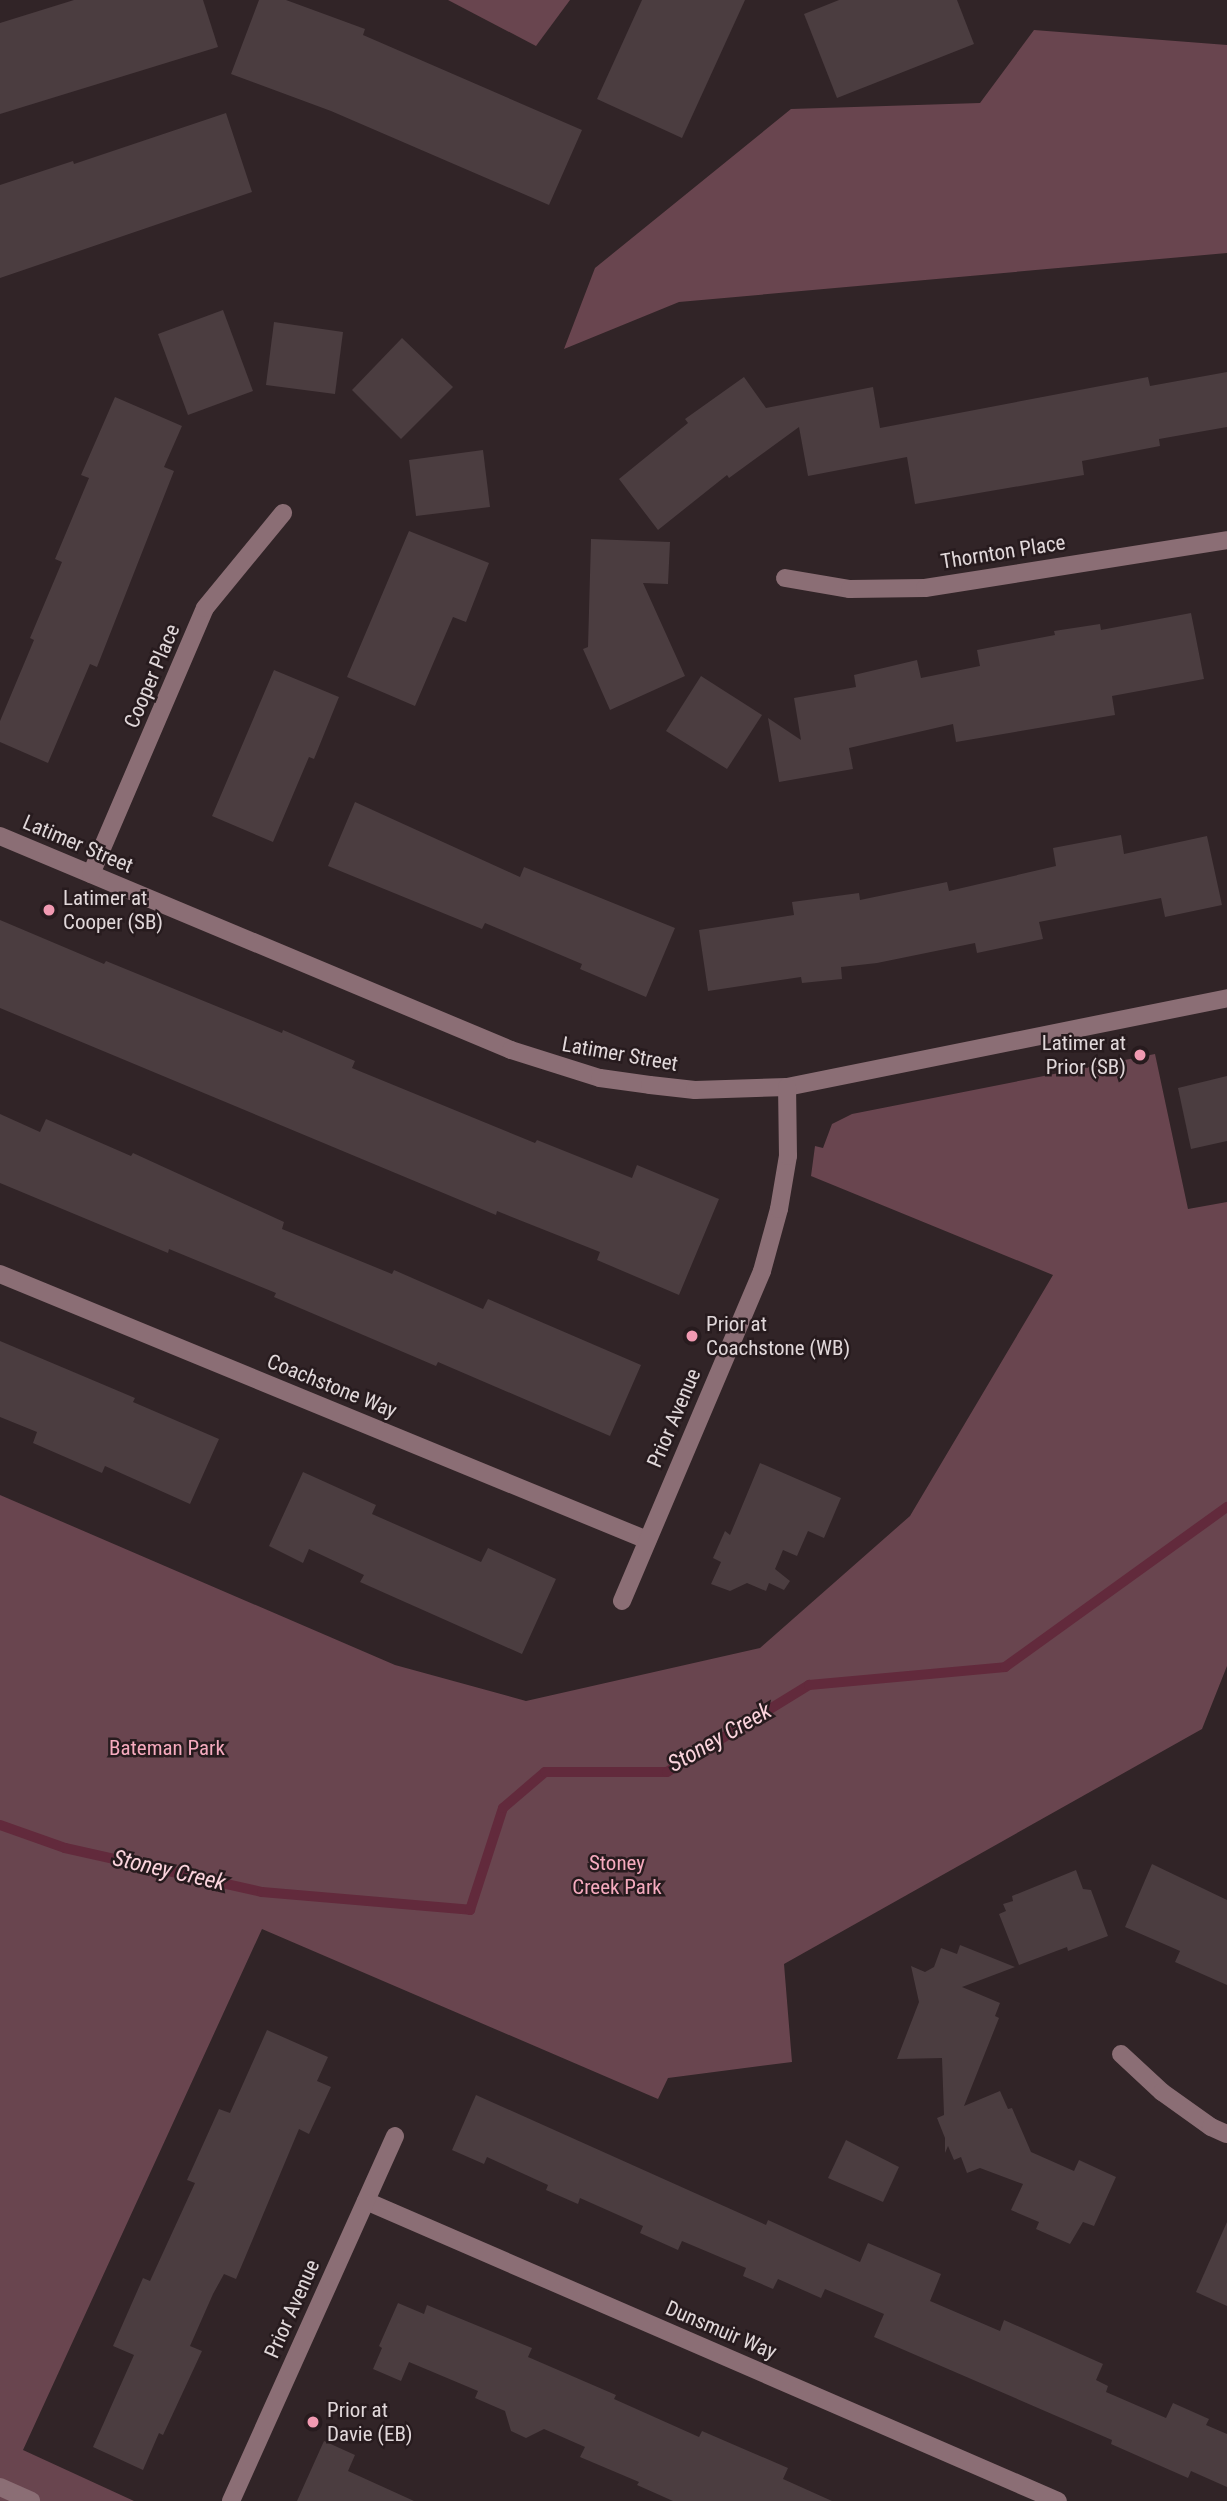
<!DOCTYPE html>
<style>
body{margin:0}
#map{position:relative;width:1227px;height:2501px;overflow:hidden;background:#312427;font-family:"Roboto Condensed",sans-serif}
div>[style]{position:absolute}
.green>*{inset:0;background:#69454f}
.stream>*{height:10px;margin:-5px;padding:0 5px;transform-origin:5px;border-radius:5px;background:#622a3c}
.building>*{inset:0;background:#4b3d40}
.minor>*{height:18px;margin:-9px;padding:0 9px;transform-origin:9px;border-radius:9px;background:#8b6e75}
.dots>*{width:19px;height:19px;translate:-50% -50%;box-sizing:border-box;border:4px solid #271b1e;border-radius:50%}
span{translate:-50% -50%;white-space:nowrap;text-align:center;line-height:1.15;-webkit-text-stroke:5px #271b1e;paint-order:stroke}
.street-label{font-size:21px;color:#e1d8da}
.poi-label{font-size:21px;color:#e1d8da}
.left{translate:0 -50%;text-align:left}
.right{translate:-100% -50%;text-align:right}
.park-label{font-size:21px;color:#f6abbf}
.water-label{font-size:23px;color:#fbd4dd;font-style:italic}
</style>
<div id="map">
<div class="green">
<div style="clip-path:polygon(448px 0,570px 0,536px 46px)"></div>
<div style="clip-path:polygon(1034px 30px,1227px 45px,1227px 253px,679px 302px,564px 349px,595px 268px,791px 109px,980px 103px)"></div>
<div style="clip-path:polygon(1155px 1054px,1188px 1209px,1227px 1202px,1227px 1666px,1202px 1729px,784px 1964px,792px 2062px,668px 2078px,658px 2099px,262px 1929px,23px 2450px,134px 2501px,0 2501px,0 1495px,395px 1665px,526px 1701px,760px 1648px,910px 1516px,1053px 1275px,811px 1176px,815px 1146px,823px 1148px,832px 1124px,852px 1114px)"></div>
</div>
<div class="stream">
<div style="left:0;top:1825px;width:69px;rotate:19.5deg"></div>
<div style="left:65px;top:1848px;width:202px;rotate:12.6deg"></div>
<div style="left:262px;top:1892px;width:209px;rotate:4.9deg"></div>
<div style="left:470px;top:1910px;width:107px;rotate:-72.1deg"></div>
<div style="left:503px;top:1808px;width:55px;rotate:-40.6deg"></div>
<div style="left:545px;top:1772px;width:122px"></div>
<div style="left:667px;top:1772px;width:167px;rotate:-31.5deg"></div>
<div style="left:809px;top:1685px;width:197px;rotate:-5.2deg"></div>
<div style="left:1005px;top:1667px;width:274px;rotate:-35.8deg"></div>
</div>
<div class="building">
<div style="clip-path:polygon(74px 0,203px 0,218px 47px,0 114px,0 23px)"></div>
<div style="clip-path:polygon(259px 0,286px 0,365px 29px,363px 35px,582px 130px,549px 205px,331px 111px,231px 74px)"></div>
<div style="clip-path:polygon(642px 0,745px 0,682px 138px,597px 99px)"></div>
<div style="clip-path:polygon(839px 0,957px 0,974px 44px,837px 98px,804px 14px)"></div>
<div style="clip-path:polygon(226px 113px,252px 192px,0 278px,0 185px,73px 161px,74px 164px)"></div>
<div style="clip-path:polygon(223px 310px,253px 391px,188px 415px,158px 334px)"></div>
<div style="clip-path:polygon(274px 322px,343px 332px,335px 394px,266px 385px)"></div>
<div style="clip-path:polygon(402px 338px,453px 387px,401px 439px,352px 390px)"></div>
<div style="clip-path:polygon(1227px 372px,1227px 427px,1159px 439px,1160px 446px,1082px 461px,1084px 475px,915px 504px,907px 457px,808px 476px,799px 427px,729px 478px,727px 475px,658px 530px,619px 479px,688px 423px,685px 419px,744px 377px,766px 408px,873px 387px,880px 428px,1148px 377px,1150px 386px)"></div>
<div style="clip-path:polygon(115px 397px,182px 426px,164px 467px,174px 471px,97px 667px,90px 664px,48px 763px,0 742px,0 721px,34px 640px,30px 638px,62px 562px,55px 559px,89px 478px,81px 475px)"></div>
<div style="clip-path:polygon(483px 450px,490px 507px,416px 516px,409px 460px)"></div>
<div style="clip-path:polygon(409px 531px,489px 563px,466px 622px,453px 617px,415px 706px,347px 677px)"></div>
<div style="clip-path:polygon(591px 539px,670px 542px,668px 584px,643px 583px,685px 676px,610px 710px,583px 649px,588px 647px)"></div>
<div style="clip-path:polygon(1191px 613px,1204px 679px,1112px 696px,1115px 715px,956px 742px,953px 724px,849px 748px,853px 769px,779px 782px,768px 718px,801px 740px,794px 698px,856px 687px,854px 675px,917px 660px,921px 678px,980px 666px,977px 650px,1055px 635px,1054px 631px,1100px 624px,1101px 630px)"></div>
<div style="clip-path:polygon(274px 670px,339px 697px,314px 759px,309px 757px,273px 842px,212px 816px)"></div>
<div style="clip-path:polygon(701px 676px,762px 715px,727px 769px,666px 731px)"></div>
<div style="clip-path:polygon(355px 802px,520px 877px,524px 867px,675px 928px,646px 997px,580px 969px,582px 964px,485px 923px,482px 929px,328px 866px)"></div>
<div style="clip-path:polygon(1121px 835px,1124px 854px,1207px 836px,1222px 905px,1165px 917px,1161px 898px,1039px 922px,1043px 939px,977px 953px,975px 943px,877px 963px,841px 967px,842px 979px,802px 983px,801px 977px,708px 991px,699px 930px,794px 915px,792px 902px,859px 893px,860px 900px,947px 882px,949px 891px,1056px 866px,1053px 848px)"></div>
<div style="clip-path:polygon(0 920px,104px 964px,106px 961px,282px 1033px,283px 1030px,355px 1061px,352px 1068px,535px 1143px,537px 1140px,632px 1178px,637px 1165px,719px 1199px,679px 1295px,597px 1260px,600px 1252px,497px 1211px,496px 1215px,0 1008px)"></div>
<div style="clip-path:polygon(1227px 1076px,1227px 1141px,1191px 1149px,1178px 1088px)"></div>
<div style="clip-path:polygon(0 1114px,40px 1132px,46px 1119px,131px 1156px,133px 1153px,284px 1222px,282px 1229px,392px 1274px,394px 1270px,483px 1309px,488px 1299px,641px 1365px,610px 1436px,438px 1362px,436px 1366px,274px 1297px,276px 1293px,169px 1249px,168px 1253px,0 1183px)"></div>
<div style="clip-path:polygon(0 1341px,135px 1398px,133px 1402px,219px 1439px,190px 1504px,105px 1466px,102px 1473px,33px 1443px,37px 1432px,0 1417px)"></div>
<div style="clip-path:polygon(760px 1463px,841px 1498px,824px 1538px,808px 1531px,797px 1556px,783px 1550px,775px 1569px,790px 1581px,784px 1590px,769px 1583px,766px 1591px,747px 1583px,730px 1591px,711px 1584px,721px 1562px,713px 1558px,725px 1531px,730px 1535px)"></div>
<div style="clip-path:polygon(303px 1472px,376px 1505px,372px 1514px,481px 1562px,488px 1548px,556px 1579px,522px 1654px,360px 1582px,364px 1575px,309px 1549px,303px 1563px,269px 1546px)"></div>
<div style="clip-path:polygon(1152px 1864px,1227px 1900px,1227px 1985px,1175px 1962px,1180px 1951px,1125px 1927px)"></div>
<div style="clip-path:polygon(1076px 1870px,1083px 1889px,1091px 1890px,1108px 1936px,1068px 1951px,1067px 1947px,1019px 1965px,999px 1914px,1006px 1911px,1003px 1904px,1013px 1901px,1012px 1896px)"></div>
<div style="clip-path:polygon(960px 1945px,1015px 1967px,962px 1987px,1000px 2003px,995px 2016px,999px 2018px,964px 2106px,1000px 2091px,1008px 2109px,1012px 2108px,1031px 2152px,1074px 2171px,1079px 2160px,1116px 2177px,1094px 2226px,1083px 2222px,1070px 2244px,1036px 2229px,1039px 2222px,1011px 2210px,1023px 2184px,980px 2168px,967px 2173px,961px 2157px,954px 2160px,948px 2146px,945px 2153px,945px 2138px,937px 2118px,944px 2115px,942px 2058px,897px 2059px,919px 2002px,911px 1966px,925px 1972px,934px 1967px,941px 1948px,957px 1954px)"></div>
<div style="clip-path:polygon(267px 2030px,328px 2057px,317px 2081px,331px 2087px,309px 2134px,299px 2129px,236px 2279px,224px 2274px,213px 2294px,190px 2346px,202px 2351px,163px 2435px,159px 2433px,143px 2470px,93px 2447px,134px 2355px,113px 2346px,143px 2278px,150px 2281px,195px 2183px,187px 2180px,219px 2109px,230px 2113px)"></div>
<div style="clip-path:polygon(476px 2095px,766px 2225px,768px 2220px,860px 2262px,868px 2243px,941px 2274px,930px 2301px,1000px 2331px,1004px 2320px,1103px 2364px,1096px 2380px,1108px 2386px,1106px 2392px,1166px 2418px,1173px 2403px,1209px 2419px,1206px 2425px,1227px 2434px,1227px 2487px,1191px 2471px,1188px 2478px,1111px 2444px,1112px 2440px,874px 2337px,884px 2314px,825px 2289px,821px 2298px,778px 2279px,773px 2289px,743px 2276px,746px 2268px,682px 2241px,678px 2250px,640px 2233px,643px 2226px,580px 2198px,578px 2204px,546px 2190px,548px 2185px,487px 2157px,484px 2164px,452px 2150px)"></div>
<div style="clip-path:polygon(846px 2140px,899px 2167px,883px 2202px,828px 2178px)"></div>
<div style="clip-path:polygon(1227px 2222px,1227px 2306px,1196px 2292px)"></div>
<div style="clip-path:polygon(398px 2303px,424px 2314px,427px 2305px,532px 2348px,528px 2357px,616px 2395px,614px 2399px,699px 2437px,702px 2431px,788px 2468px,783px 2479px,832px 2501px,673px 2501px,637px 2485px,639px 2482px,580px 2457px,585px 2447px,544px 2429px,526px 2438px,511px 2431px,505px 2411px,475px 2398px,478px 2391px,409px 2362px,401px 2381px,373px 2369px,382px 2348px,379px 2346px)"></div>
<div style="clip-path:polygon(324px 2441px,355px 2455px,348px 2471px,414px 2501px,297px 2501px)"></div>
</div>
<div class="minor">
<div style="left:785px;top:578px;width:66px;rotate:9.6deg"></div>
<div style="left:850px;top:589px;width:75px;rotate:-0.8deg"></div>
<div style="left:925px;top:588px;width:306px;rotate:-9deg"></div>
<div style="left:0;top:836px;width:554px;rotate:22.72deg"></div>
<div style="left:511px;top:1050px;width:93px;rotate:17.5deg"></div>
<div style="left:600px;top:1078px;width:50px;rotate:8deg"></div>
<div style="left:650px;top:1085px;width:45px;rotate:6.3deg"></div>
<div style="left:695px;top:1090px;width:92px;rotate:-1.9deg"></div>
<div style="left:787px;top:1087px;width:449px;rotate:-11.4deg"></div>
<div style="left:91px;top:874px;width:289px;rotate:-66.8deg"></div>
<div style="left:205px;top:608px;width:123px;rotate:-50.6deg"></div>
<div style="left:0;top:1274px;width:700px;rotate:22.35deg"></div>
<div style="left:622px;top:1601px;width:358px;rotate:-67deg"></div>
<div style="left:762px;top:1271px;width:64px;rotate:-74.7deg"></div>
<div style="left:779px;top:1209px;width:54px;rotate:-80.4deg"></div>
<div style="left:788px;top:1156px;width:69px;rotate:-90.8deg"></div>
<div style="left:1121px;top:2054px;width:56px;rotate:42.8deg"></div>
<div style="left:1162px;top:2092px;width:60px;rotate:35.5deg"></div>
<div style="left:1211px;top:2127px;width:17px;rotate:24deg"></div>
<div style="left:366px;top:2201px;width:754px;rotate:23.44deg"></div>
<div style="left:0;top:2487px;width:34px;rotate:24deg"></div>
<div style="left:231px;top:2501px;width:400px;rotate:-65.8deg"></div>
</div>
<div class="dots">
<div style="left:49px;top:910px;background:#f19ab2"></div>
<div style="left:1140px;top:1055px;background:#f19ab2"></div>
<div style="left:692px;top:1336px;background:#f19ab2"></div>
<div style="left:313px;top:2422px;background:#f19ab2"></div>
</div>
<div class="street-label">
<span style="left:1003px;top:552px;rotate:-9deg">Thornton Place</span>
<span style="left:152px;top:676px;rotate:-67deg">Cooper Place</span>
<span style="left:78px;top:844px;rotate:23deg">Latimer Street</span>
<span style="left:620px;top:1054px;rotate:10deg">Latimer Street</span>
<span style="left:332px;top:1386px;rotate:22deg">Coachstone Way</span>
<span style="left:674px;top:1418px;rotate:-67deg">Prior Avenue</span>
<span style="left:292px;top:2309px;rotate:-66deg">Prior Avenue</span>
<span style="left:721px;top:2330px;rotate:23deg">Dunsmuir Way</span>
</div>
<div class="poi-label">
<span class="left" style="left:63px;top:910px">Latimer at<br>Cooper (SB)</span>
<span class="right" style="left:1126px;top:1055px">Latimer at<br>Prior (SB)</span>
<span class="left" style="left:706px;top:1336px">Prior at<br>Coachstone (WB)</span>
<span class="left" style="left:327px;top:2422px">Prior at<br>Davie (EB)</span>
</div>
<div class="park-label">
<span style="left:167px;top:1748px">Bateman Park</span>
<span style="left:617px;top:1875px">Stoney<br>Creek Park</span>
</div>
<div class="water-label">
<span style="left:720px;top:1738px;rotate:-30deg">Stoney Creek</span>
<span style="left:169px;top:1871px;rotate:13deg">Stoney Creek</span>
</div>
</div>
